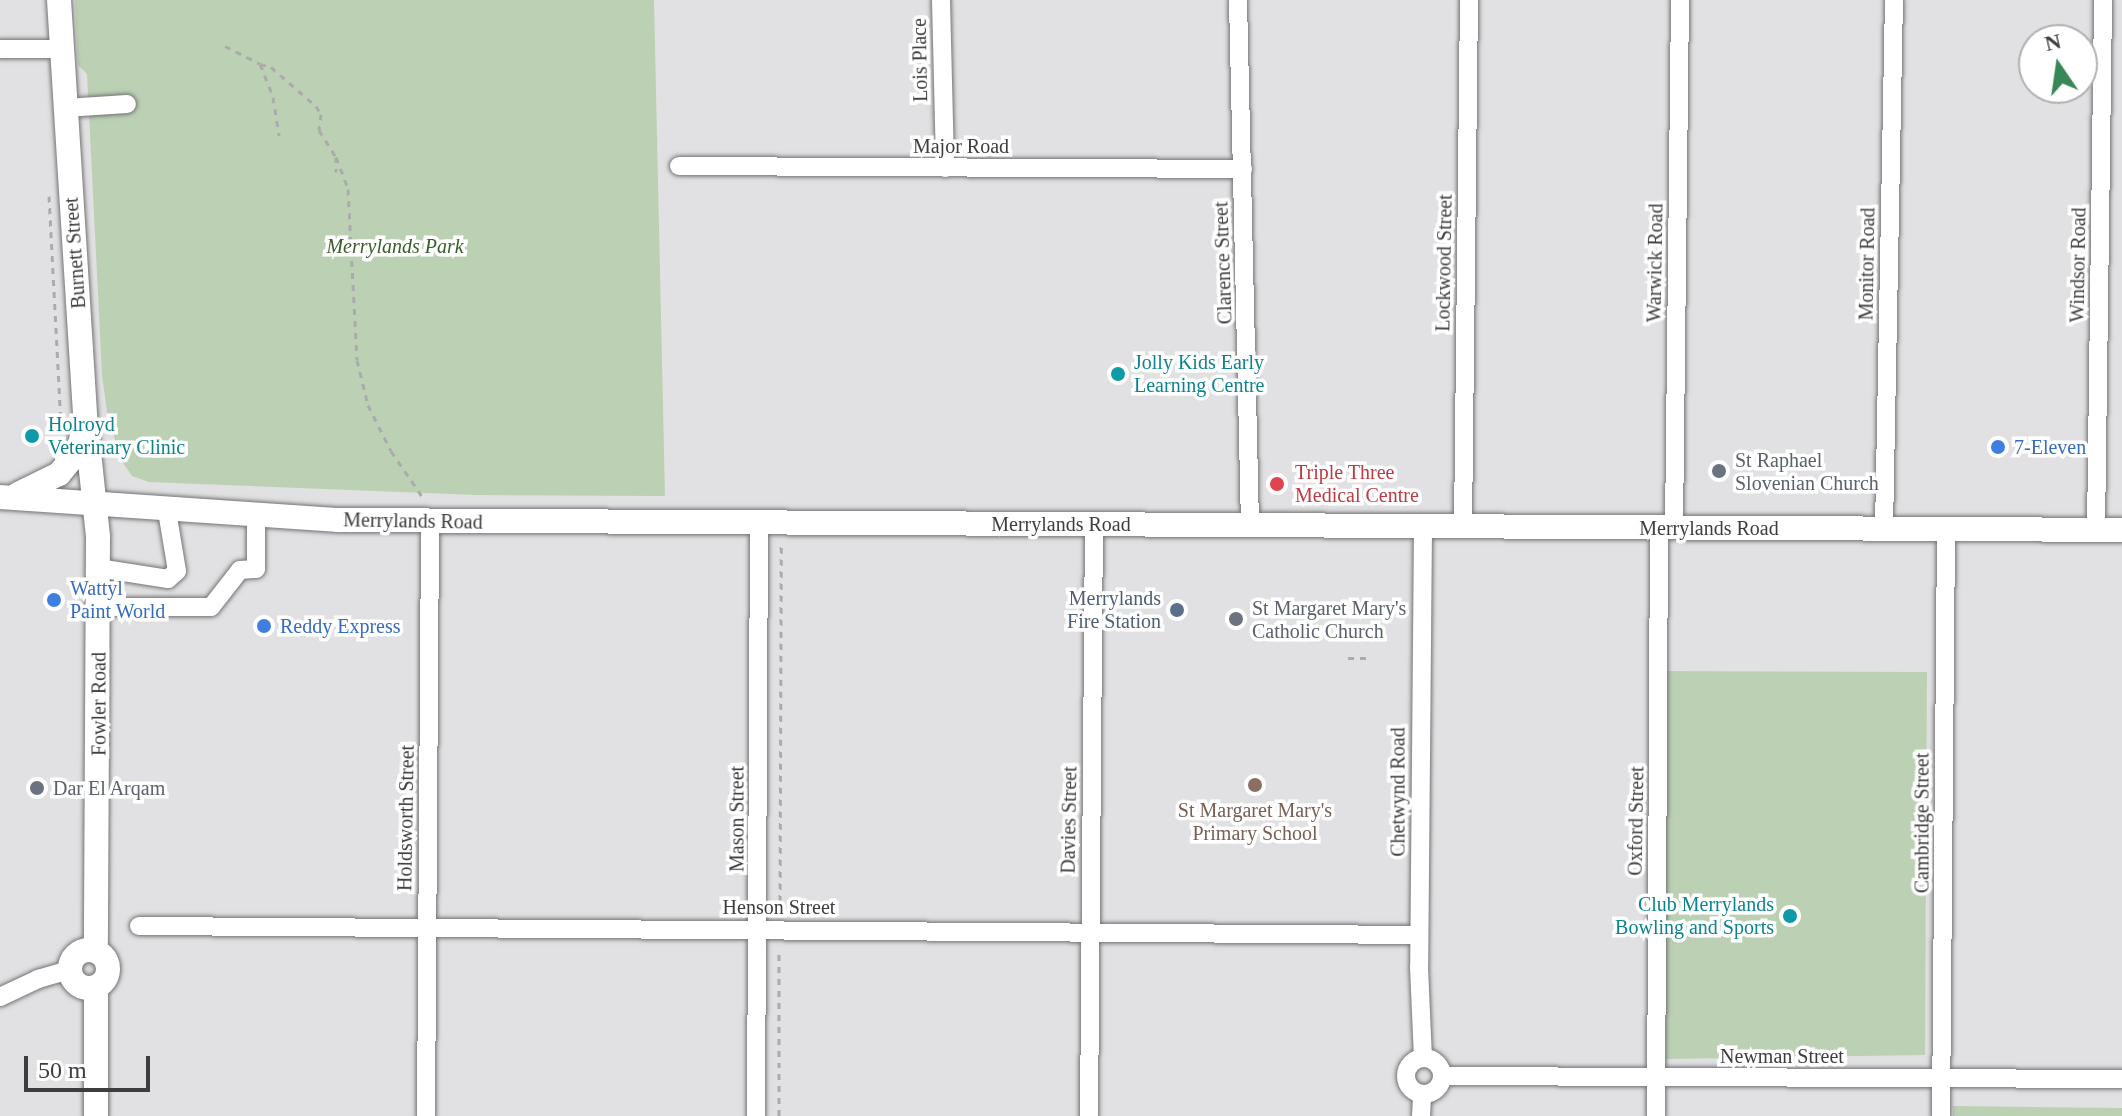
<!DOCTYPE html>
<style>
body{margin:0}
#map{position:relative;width:2122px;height:1116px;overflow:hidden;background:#e1e1e3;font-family:"Times New Roman",serif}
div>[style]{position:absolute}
.green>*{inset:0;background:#bcd1b4}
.path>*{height:3px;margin-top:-1.5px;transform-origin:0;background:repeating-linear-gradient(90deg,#aaabac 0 6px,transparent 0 12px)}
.roads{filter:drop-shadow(0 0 2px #747476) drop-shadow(0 0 2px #747476)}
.minor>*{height:18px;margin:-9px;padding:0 9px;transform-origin:9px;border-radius:9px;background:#fff}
.minor>.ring{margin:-9px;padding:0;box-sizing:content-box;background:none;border:18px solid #fff;border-radius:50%}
.major>*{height:24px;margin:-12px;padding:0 12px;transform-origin:12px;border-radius:12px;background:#fff}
.major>.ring{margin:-12px;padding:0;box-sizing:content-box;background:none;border:24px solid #fff;border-radius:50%}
.dots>*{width:22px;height:22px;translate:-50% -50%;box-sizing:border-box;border:4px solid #fff;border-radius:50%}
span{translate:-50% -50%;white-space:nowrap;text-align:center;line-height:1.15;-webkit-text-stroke:7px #fff;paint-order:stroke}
.street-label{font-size:20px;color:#3c3d3d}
.park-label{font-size:20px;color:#385d28;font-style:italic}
.culture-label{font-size:20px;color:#0d838f}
.left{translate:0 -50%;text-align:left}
.right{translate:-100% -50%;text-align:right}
.shop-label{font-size:20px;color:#366cbe}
.worship-label{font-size:20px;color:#5b616d}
.health-label{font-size:20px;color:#be3a42}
.service-label{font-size:20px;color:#4e5e75}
.education-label{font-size:20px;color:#785e54}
.north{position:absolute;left:2018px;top:24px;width:80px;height:80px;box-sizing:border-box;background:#fff;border:2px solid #b1b1b1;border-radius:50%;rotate:347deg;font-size:22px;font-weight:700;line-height:32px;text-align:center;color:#3c3d3d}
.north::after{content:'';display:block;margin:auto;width:28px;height:36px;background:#388758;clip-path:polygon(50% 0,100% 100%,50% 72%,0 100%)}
.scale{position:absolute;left:24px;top:1056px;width:126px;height:36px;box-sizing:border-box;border:4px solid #3c3d3d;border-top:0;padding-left:10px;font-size:24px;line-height:28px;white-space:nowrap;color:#3c3d3d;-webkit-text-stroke:6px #fff;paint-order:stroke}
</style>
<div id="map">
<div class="green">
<div style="clip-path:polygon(75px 0,654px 0,665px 496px,476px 495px,149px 482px,132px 476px,121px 460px,107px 412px,102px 375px,87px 74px,78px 65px)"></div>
<div style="clip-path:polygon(1660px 671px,1927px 672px,1925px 1055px,1666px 1059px)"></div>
<div style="clip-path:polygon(1953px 1106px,2122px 1108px,2122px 1116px,1953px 1116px)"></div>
</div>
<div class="path">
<div style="left:225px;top:46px;width:39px;rotate:27deg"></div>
<div style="left:260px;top:64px;width:35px;rotate:68deg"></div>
<div style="left:273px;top:97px;width:39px;rotate:81deg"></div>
<div style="left:260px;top:64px;width:11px;rotate:15deg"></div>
<div style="left:271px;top:67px;width:60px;rotate:40.9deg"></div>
<div style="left:316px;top:106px;width:9px;rotate:58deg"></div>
<div style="left:321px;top:114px;width:16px;rotate:97deg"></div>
<div style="left:319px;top:130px;width:32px;rotate:58deg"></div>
<div style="left:336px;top:157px;width:15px;rotate:90deg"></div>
<div style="left:336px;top:157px;width:34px;rotate:69deg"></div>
<div style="left:348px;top:189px;width:171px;rotate:87deg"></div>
<div style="left:357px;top:360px;width:46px;rotate:76.3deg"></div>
<div style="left:368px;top:405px;width:51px;rotate:63.4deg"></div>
<div style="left:391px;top:451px;width:58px;rotate:55.5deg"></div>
<div style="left:49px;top:196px;width:232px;rotate:87deg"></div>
<div style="left:1348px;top:658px;width:21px"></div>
<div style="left:780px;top:913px;width:368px;rotate:-89.8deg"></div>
<div style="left:779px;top:1116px;width:167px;rotate:-90deg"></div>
</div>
<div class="roads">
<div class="minor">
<div style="left:941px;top:0;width:168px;rotate:88.6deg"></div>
<div style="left:1238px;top:0;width:525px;rotate:88.69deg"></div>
<div style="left:0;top:49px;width:61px"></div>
<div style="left:65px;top:108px;width:62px;rotate:-3.7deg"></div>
<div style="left:679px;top:166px;width:564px;rotate:0.3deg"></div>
<div style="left:1423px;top:527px;width:440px;rotate:90.5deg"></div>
<div style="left:1419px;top:967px;width:91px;rotate:87.5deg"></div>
<div style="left:1463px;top:527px;width:527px;rotate:-89.35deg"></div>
<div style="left:1674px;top:528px;width:528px;rotate:-89.35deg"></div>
<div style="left:1884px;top:529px;width:529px;rotate:-88.92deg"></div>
<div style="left:2096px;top:530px;width:530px;rotate:-89.24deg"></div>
<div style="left:98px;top:568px;width:71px;rotate:8.9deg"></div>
<div style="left:168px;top:579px;width:12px;rotate:-42deg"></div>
<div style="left:177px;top:571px;width:61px;rotate:-99.5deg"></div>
<div style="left:99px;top:607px;width:112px"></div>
<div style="left:211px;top:607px;width:47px;rotate:-51.9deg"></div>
<div style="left:240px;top:570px;width:16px;rotate:-4deg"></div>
<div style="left:256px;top:569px;width:54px;rotate:-90deg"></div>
<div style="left:139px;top:926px;width:1280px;rotate:0.4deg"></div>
<div style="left:0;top:997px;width:42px;rotate:-25.3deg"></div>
<div style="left:38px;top:979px;width:32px;rotate:-16deg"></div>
<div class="ring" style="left:1406px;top:1058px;width:18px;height:18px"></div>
<div style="left:1442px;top:1076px;width:680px;rotate:0.25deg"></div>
<div style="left:426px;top:1116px;width:595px;rotate:-89.61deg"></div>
<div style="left:756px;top:1116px;width:593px;rotate:-89.71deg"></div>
<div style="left:1089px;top:1116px;width:592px;rotate:-89.52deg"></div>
<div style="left:1421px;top:1116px;width:22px;rotate:-87deg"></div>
<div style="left:1656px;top:1116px;width:589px;rotate:-89.71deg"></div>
<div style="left:1941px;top:1116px;width:586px;rotate:-89.51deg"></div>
</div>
<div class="major">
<div style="left:59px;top:0;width:425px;rotate:86.4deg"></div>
<div style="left:86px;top:424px;width:114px;rotate:83.9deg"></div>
<div style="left:98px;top:537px;width:414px;rotate:90.3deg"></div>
<div style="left:18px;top:494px;width:46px;rotate:-26deg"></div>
<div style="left:59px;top:474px;width:30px;rotate:-50deg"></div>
<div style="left:78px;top:451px;width:23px;rotate:-75deg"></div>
<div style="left:0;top:497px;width:339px;rotate:3.9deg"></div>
<div style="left:338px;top:520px;width:1784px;rotate:0.32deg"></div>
<div class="ring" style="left:70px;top:950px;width:14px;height:14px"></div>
<div style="left:96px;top:1116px;width:129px;rotate:-90deg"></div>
</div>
</div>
<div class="dots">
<div style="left:1118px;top:374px;background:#0f9aa8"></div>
<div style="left:32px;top:436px;background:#0f9aa8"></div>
<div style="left:1998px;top:447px;background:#3f7fe0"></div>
<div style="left:1719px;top:471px;background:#6b7280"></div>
<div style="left:1277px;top:484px;background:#e0444e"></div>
<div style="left:54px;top:600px;background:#3f7fe0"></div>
<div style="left:1177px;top:610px;background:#5c6f8a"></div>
<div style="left:1236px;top:619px;background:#6b7280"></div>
<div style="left:264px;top:626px;background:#3f7fe0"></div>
<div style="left:1255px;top:785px;background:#8d6e63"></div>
<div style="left:37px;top:788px;background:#6b7280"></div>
<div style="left:1790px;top:916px;background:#0f9aa8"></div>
</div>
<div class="street-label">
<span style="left:920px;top:60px;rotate:-91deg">Lois Place</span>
<span style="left:961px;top:146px">Major Road</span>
<span style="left:75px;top:253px;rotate:-94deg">Burnett Street</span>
<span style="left:1223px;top:263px;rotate:-92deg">Clarence Street</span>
<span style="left:1444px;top:263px;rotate:-89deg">Lockwood Street</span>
<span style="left:1655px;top:263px;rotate:-89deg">Warwick Road</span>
<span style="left:1867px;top:264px;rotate:-89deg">Monitor Road</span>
<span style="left:2078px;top:265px;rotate:-89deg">Windsor Road</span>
<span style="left:413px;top:521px;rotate:1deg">Merrylands Road</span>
<span style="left:1061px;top:524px">Merrylands Road</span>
<span style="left:1709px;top:528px">Merrylands Road</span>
<span style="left:99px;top:704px;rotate:-90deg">Fowler Road</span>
<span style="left:1398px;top:792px;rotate:-90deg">Chetwynd Road</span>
<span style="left:406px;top:818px;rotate:-89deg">Holdsworth Street</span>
<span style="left:737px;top:819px;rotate:-90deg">Mason Street</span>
<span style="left:1069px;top:820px;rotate:-89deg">Davies Street</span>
<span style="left:1636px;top:821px;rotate:-89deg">Oxford Street</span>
<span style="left:1922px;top:823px;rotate:-90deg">Cambridge Street</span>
<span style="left:779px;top:907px">Henson Street</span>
<span style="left:1782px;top:1056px">Newman Street</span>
</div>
<div class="park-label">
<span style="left:395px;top:246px">Merrylands Park</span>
</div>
<div class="culture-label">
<span class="left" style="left:1134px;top:374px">Jolly Kids Early<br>Learning Centre</span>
<span class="left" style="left:48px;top:436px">Holroyd<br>Veterinary Clinic</span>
<span class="right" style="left:1774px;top:916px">Club Merrylands<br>Bowling and Sports</span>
</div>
<div class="shop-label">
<span class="left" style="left:2014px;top:447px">7-Eleven</span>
<span class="left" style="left:70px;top:600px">Wattyl<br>Paint World</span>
<span class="left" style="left:280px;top:626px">Reddy Express</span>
</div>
<div class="worship-label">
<span class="left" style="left:1735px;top:472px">St Raphael<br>Slovenian Church</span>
<span class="left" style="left:1252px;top:620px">St Margaret Mary's<br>Catholic Church</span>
<span class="left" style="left:53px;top:788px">Dar El Arqam</span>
</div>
<div class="health-label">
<span class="left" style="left:1295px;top:484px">Triple Three<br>Medical Centre</span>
</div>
<div class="service-label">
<span class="right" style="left:1161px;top:610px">Merrylands<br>Fire Station</span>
</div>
<div class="education-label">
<span style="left:1255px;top:822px">St Margaret Mary's<br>Primary School</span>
</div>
<div class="north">N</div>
<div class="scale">50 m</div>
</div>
